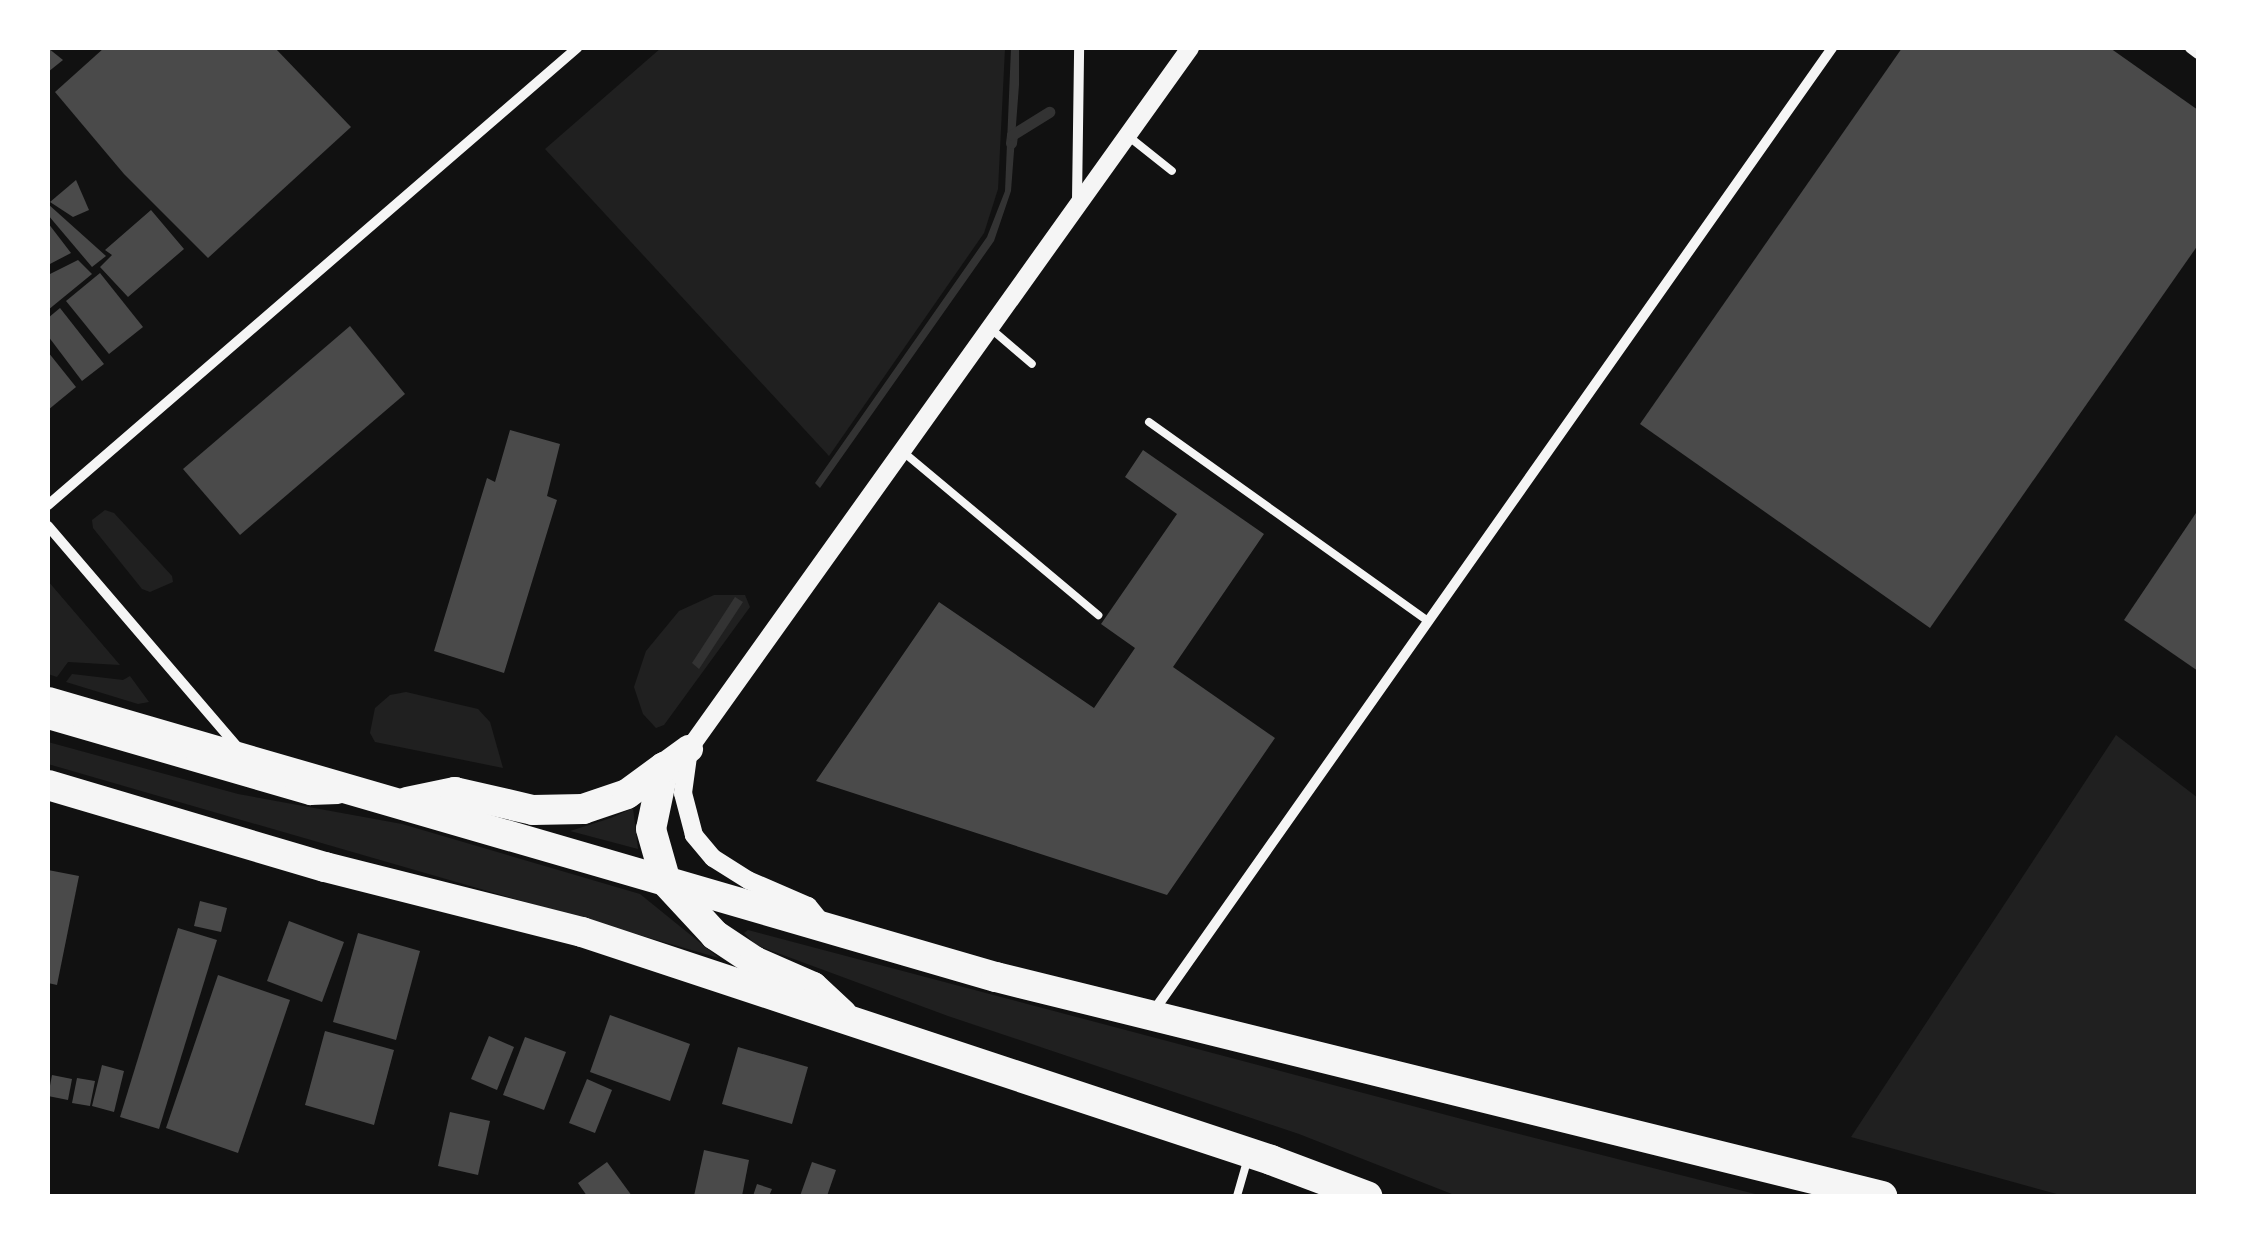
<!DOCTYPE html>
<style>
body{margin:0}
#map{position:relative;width:2246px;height:1244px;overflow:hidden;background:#111;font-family:Georgia,serif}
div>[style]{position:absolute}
.green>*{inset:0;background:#202020}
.water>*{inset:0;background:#333}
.stream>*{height:11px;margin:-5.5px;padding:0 5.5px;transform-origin:5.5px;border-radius:5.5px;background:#333}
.building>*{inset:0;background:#4a4a4a}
.service>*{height:8px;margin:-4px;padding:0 4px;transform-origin:4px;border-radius:4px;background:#f5f5f5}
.minor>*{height:10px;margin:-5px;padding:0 5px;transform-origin:5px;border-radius:5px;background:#f5f5f5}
.tertiary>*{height:18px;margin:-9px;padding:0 9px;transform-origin:9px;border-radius:9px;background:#f5f5f5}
.trunk>*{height:28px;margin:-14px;padding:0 14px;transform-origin:14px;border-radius:14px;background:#f5f5f5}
.motorway>*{height:30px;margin:-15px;padding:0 15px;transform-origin:15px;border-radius:15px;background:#f5f5f5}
span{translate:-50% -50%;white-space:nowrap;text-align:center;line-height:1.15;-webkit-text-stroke:8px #fff;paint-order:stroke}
.frame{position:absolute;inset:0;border:50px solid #fff;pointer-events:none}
</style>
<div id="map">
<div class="green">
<div style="clip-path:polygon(661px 48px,1005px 48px,998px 189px,984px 233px,829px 456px,545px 149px)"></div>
<div style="clip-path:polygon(105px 510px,114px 513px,172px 576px,173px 582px,150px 592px,142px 589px,93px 528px,92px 520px)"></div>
<div style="clip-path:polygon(48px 581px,120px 665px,68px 662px,57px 677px,48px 674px)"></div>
<div style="clip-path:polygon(714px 595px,745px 595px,750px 607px,664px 725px,656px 728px,643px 714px,634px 687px,646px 651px,679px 611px)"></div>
<div style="clip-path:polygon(72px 674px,123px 680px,130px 676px,149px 702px,138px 704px,66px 682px)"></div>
<div style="clip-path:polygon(406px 692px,478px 709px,490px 722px,503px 768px,375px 742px,370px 733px,375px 708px,390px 695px)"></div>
<div style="clip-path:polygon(2116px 735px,2198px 798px,2198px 1196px,2064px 1196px,1851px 1137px)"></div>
<div style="clip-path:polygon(48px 742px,238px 794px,402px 824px,640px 894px,719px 958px,48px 764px)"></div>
<div style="clip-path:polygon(633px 808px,638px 849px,570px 831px,611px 818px)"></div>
<div style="clip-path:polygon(748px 930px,1488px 1126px,1763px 1196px,1457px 1196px,1299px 1134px,948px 1016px,756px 945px,744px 933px)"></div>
</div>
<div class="water">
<div style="clip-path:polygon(1011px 48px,1019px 48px,1019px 85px,1011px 191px,994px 241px,820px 488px,815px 483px,987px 237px,1005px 191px)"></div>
<div style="clip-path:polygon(735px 597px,743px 602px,699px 669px,692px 663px)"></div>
</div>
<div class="stream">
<div style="left:1011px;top:143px;width:8px;rotate:-83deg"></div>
<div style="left:1012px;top:135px;width:44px;rotate:-31.9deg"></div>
</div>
<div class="building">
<div style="clip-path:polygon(48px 48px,63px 60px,48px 72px)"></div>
<div style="clip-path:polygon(104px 48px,275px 48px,351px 127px,208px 258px,124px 174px,55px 92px)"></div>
<div style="clip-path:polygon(1902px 48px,2110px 48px,2198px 110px,2198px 245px,1930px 628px,1640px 424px)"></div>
<div style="clip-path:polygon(76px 180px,89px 210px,73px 217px,50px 202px)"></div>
<div style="clip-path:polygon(48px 204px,106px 256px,92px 267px,48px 215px)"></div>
<div style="clip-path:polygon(151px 210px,184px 249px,128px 297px,100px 267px,112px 255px,105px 250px)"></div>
<div style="clip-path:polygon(48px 223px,71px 253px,48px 265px)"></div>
<div style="clip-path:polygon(78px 260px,92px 274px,48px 310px,48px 275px)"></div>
<div style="clip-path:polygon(100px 273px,143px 327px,109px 354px,66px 301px)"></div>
<div style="clip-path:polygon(60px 308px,104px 364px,82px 381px,48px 336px,48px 318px)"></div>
<div style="clip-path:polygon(350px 326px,405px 394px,240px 535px,183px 469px)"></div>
<div style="clip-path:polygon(48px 352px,76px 387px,48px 410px)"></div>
<div style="clip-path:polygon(510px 430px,560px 444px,547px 496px,557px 500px,504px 673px,434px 651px,487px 478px,495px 482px)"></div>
<div style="clip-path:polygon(1143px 450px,1264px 534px,1173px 667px,1275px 738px,1167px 895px,816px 781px,939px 602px,1094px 708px,1135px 648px,1101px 624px,1177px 514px,1125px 477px)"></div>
<div style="clip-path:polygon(2198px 510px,2198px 671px,2124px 620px)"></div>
<div style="clip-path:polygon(48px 870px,79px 876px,57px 985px,48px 983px)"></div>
<div style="clip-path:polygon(200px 901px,227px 908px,221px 932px,194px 926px)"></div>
<div style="clip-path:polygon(289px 921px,344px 942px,322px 1002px,267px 981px)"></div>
<div style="clip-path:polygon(178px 928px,217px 940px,159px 1129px,120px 1117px)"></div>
<div style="clip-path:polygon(358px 933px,420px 951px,396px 1040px,333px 1022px)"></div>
<div style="clip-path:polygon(218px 975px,290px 1000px,238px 1153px,166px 1128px)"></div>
<div style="clip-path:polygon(610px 1015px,690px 1044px,670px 1101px,590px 1072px)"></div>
<div style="clip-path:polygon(325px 1031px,394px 1050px,374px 1125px,305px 1105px)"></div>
<div style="clip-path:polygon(489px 1036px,514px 1047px,497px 1090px,471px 1079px)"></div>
<div style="clip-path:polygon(525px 1037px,566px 1052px,544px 1110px,503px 1095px)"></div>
<div style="clip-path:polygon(738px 1047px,808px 1067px,792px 1124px,722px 1104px)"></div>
<div style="clip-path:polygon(102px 1065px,124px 1071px,114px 1112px,92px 1106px)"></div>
<div style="clip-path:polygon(52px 1075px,72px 1079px,68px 1100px,48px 1096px)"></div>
<div style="clip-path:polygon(77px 1078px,95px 1081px,90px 1106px,72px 1103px)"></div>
<div style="clip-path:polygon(587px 1079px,612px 1090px,595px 1133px,569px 1123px)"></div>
<div style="clip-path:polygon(450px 1112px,490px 1121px,478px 1175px,438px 1166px)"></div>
<div style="clip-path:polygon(704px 1150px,749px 1160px,742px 1196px,694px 1196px)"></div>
<div style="clip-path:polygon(607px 1162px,632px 1196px,587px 1196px,578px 1183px)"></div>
<div style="clip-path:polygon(812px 1162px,836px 1170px,827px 1196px,800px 1196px)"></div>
<div style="clip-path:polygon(757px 1184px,772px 1189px,769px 1196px,753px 1196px)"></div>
</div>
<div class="service">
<div style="left:1128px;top:136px;width:56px;rotate:38.5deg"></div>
<div style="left:990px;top:328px;width:55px;rotate:40.6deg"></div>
<div style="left:1149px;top:422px;width:343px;rotate:35.5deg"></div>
<div style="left:902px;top:451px;width:256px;rotate:39.9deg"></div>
<div style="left:1237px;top:1196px;width:40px;rotate:-74deg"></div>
</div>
<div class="minor">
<div style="left:2190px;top:48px;width:10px;rotate:37deg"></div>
<div style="left:1077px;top:200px;width:152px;rotate:-89.2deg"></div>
<div style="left:48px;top:505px;width:699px;rotate:-40.82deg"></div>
<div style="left:48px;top:526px;width:294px;rotate:49.4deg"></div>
<div style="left:1153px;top:1012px;width:1179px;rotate:-54.84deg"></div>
</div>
<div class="tertiary">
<div style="left:48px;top:720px;width:273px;rotate:16.2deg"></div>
<div style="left:310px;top:796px;width:28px;rotate:-2deg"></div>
<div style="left:822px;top:923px;width:22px;rotate:-129deg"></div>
<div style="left:808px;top:906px;width:65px;rotate:-156.6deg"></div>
<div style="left:748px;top:880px;width:41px;rotate:-147.8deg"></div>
<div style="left:713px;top:858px;width:30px;rotate:-130deg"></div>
<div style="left:694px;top:835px;width:43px;rotate:-104.7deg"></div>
<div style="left:683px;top:793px;width:44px;rotate:-82.2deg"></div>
<div style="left:689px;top:749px;width:862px;rotate:-54.45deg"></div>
</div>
<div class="trunk">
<div style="left:664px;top:767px;width:31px;rotate:-36deg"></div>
</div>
<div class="motorway">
<div style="left:48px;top:702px;width:987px;rotate:16.18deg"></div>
<div style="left:996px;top:977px;width:913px;rotate:13.88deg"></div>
<div style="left:664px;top:767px;width:63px;rotate:101.8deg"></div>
<div style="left:651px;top:829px;width:55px;rotate:74.2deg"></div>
<div style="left:666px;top:882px;width:72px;rotate:47.2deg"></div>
<div style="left:715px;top:935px;width:47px;rotate:33.7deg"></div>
<div style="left:754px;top:961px;width:64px;rotate:23.8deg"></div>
<div style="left:813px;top:987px;width:40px;rotate:43deg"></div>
<div style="left:48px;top:785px;width:289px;rotate:16.5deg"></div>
<div style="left:325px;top:867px;width:265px;rotate:14.2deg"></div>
<div style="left:582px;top:932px;width:726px;rotate:18.31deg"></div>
<div style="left:1271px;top:1160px;width:103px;rotate:20.6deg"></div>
<div style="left:407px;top:802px;width:49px;rotate:-11.8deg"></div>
<div style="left:455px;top:792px;width:80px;rotate:13deg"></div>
<div style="left:533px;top:810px;width:50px;rotate:-1.1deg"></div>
<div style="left:583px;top:809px;width:46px;rotate:-18.8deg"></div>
<div style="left:627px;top:794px;width:46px;rotate:-36.1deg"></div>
</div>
<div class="frame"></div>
</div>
